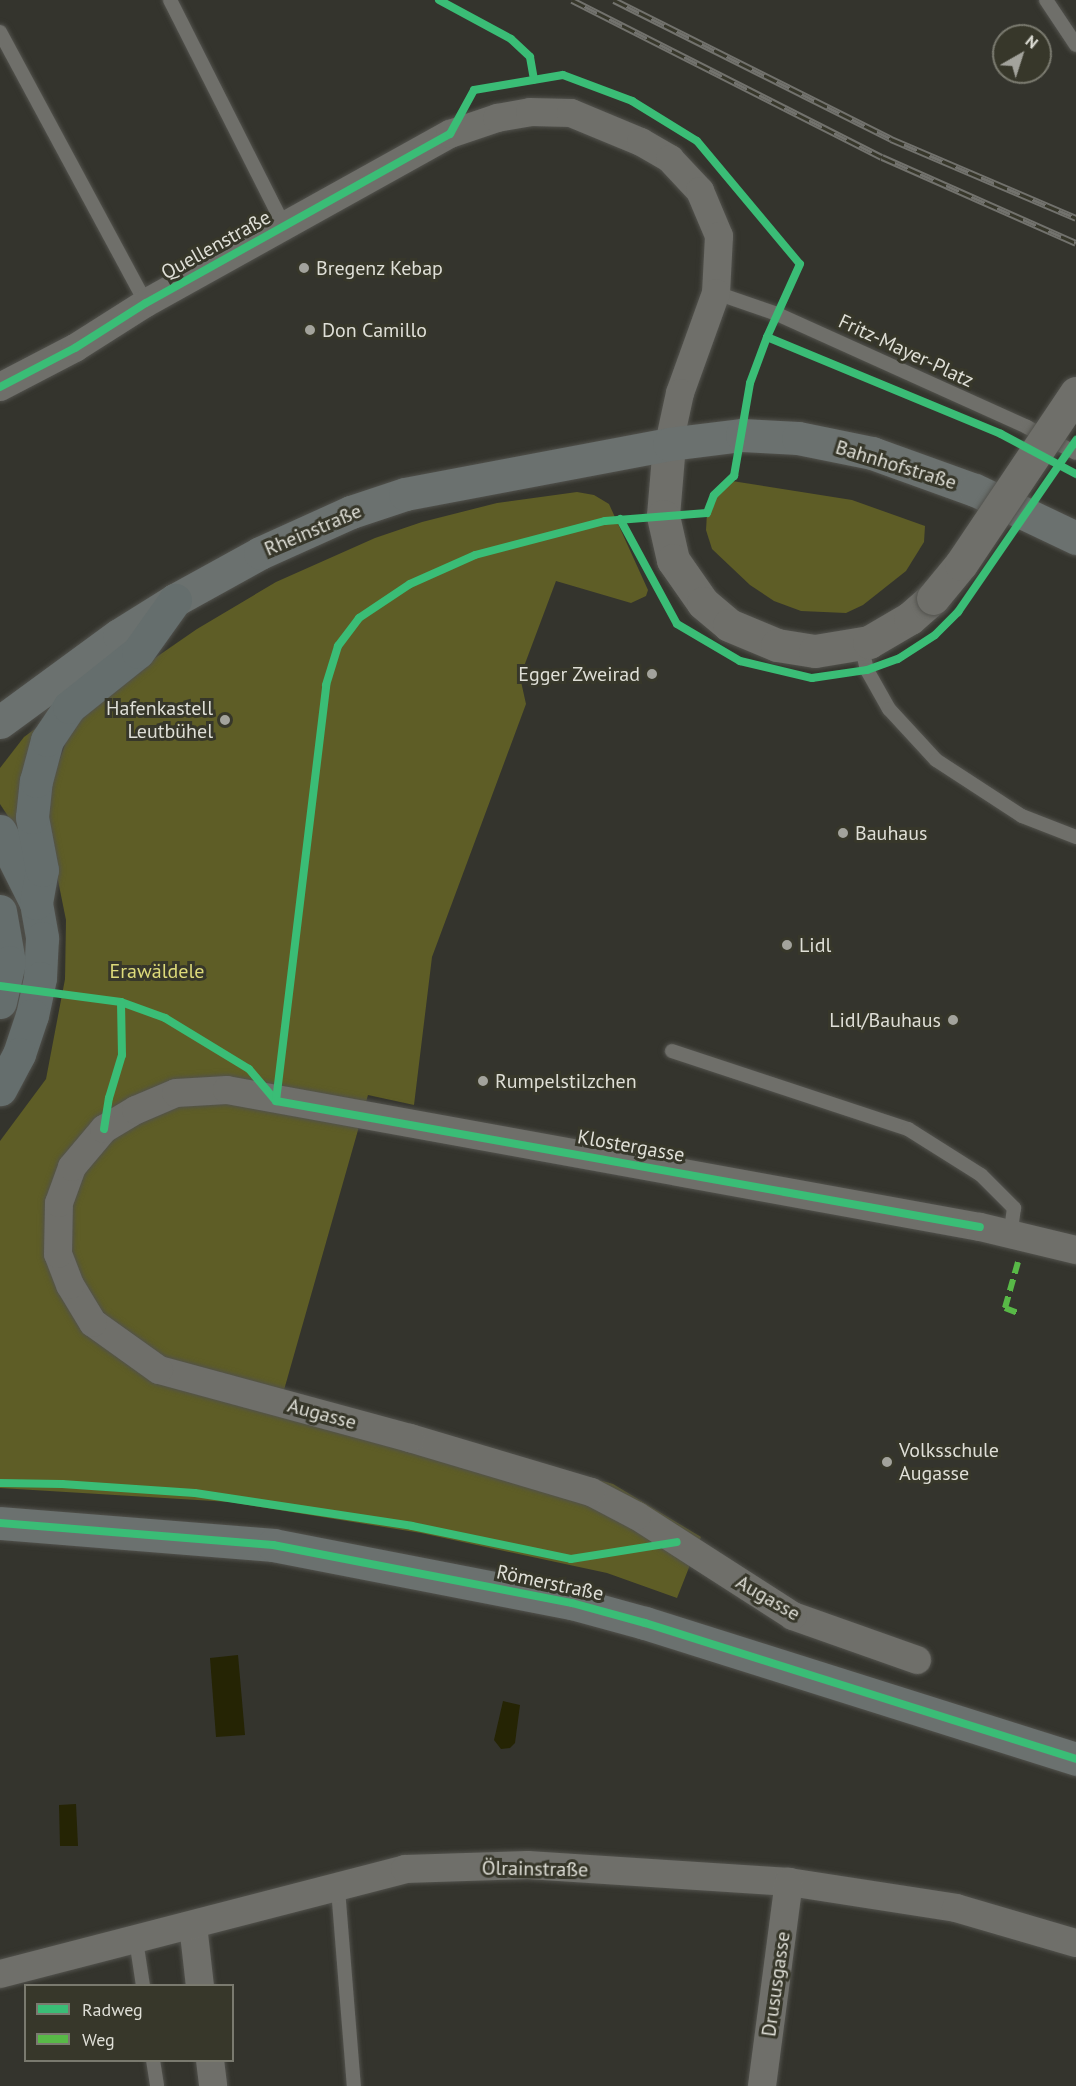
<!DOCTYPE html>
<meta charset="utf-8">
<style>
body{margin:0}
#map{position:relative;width:1076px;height:2086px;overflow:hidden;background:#34342d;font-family:"PT Sans",sans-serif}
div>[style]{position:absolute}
.green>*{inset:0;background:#5e5d26}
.water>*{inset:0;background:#252404}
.roads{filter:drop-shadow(0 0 2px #52524d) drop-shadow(0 0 2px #52524d)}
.service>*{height:14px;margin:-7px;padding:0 7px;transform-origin:7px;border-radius:7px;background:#6f6f6a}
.minor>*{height:28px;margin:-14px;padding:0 14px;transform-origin:14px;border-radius:14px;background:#6f6f6a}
.tertiary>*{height:33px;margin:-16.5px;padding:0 16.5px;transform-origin:16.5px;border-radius:16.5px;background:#6f6f6a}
.primary>*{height:33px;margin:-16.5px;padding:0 16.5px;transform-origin:16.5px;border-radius:16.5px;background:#6b716f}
.motorway>*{height:33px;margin:-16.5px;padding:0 16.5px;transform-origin:16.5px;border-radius:16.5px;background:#656e6d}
.rail>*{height:7px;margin-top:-3.5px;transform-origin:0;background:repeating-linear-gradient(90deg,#37372a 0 14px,#72726d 0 28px);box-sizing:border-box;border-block:2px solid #72726d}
.bridges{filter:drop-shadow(0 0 2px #52524d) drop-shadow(0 0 2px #52524d)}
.tertiary-bridge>*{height:33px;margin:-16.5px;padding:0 16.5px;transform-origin:16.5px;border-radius:16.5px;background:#6f6f6a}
.quiet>*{height:6px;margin-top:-3px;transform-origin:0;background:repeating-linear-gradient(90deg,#58b947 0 12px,transparent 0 18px)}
.cycleway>*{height:8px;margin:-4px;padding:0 4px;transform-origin:4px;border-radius:4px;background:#3abd76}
.dots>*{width:16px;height:16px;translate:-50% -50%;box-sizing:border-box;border:3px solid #37372a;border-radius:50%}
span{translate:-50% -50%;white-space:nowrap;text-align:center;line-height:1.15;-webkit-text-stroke:6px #37372a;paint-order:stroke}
.street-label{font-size:20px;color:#dfdfd7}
.poi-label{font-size:20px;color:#dfdfd7}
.left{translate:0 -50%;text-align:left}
.right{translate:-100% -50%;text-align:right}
.park-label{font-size:20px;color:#ddda7a}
.legend{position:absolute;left:24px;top:1984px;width:210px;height:78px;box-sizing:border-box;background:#37372a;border:2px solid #7a7a6f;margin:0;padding:8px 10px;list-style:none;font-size:18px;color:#dfdfd7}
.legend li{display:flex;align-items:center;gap:12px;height:30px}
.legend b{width:30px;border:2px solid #7a7a6f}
.north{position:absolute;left:992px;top:24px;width:60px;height:60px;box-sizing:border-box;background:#37372a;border:2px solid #7a7a6f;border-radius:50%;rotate:39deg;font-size:16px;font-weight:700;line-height:24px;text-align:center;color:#dfdfd7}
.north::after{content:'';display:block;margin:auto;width:21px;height:27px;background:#a3a39c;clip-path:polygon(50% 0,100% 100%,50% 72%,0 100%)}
</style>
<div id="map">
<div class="green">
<div style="clip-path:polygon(732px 481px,852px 500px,925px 526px,924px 542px,906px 571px,863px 605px,846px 613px,801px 611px,774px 601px,750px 585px,712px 549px,706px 530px,707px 513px,714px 495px)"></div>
<div style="clip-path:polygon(577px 492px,594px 495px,609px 504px,648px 590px,646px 596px,631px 603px,556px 581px,520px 677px,526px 704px,432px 957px,414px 1105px,368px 1095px,284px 1390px,613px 1484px,701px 1537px,677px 1598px,607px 1573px,421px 1533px,230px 1502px,0 1488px,0 1141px,46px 1079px,65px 979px,66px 920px,46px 821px,50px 787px,67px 739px,86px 712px,126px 678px,197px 629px,276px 582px,375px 538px,422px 522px,497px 503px)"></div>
<div style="clip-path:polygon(43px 723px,19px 833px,0 804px,0 768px,24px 737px)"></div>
</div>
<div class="water">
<div style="clip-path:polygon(238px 1655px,245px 1735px,216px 1737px,210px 1658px)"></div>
<div style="clip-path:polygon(503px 1701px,520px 1705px,515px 1743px,510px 1748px,501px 1749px,494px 1740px)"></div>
<div style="clip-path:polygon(76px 1804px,78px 1846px,60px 1846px,59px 1805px)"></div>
</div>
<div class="roads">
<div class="service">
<div style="left:170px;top:0;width:253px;rotate:63.2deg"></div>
<div style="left:1046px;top:0;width:54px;rotate:56.3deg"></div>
<div style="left:0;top:32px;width:308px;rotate:61.7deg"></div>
<div style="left:716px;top:293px;width:65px;rotate:19deg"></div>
<div style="left:777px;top:314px;width:274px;rotate:24.3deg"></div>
<div style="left:1027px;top:427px;width:55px;rotate:28deg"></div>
<div style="left:861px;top:644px;width:27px;rotate:77deg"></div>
<div style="left:867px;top:670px;width:45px;rotate:60.6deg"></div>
<div style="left:889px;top:709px;width:69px;rotate:47.3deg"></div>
<div style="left:936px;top:760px;width:103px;rotate:33.1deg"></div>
<div style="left:1022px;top:816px;width:58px;rotate:21.3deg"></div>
<div style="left:672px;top:1051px;width:249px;rotate:18.3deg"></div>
<div style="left:908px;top:1129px;width:86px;rotate:32.2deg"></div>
<div style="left:981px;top:1175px;width:47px;rotate:45deg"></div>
<div style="left:1014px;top:1208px;width:27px;rotate:98deg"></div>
<div style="left:338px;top:1889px;width:198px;rotate:85.4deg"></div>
<div style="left:136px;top:1940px;width:47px;rotate:81.3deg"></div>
<div style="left:153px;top:2060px;width:26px;rotate:81deg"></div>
</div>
<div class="minor">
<div style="left:0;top:387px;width:85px;rotate:-27.5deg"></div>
<div style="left:75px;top:348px;width:84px;rotate:-32.4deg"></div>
<div style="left:146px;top:303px;width:348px;rotate:-29.1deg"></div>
<div style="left:450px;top:134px;width:50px;rotate:-18.8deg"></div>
<div style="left:497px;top:118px;width:34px;rotate:-10deg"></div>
<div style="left:530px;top:112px;width:41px;rotate:1.4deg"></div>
<div style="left:571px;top:113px;width:76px;rotate:22.5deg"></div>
<div style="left:641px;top:142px;width:34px;rotate:30deg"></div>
<div style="left:670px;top:159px;width:44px;rotate:46.8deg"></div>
<div style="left:700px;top:191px;width:49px;rotate:67.1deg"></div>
<div style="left:719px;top:236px;width:57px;rotate:93deg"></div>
<div style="left:716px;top:293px;width:106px;rotate:109.8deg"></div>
<div style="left:680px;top:393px;width:52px;rotate:102.2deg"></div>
<div style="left:917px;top:1660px;width:132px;rotate:-160.5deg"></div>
<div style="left:793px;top:1616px;width:185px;rotate:-147.3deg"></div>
<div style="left:637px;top:1516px;width:52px;rotate:-152.4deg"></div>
<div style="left:591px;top:1492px;width:189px;rotate:-163.4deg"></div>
<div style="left:410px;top:1438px;width:260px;rotate:-164.8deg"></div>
<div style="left:159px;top:1370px;width:81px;rotate:-144.5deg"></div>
<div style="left:93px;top:1323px;width:44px;rotate:-121.2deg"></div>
<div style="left:70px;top:1285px;width:33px;rotate:-111deg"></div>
<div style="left:58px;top:1254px;width:51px;rotate:-88.9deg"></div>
<div style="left:59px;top:1203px;width:38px;rotate:-70deg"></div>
<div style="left:72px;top:1167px;width:50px;rotate:-49.9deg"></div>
<div style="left:104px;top:1129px;width:37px;rotate:-31deg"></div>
<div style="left:136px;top:1110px;width:43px;rotate:-23deg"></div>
<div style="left:176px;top:1093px;width:51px;rotate:-3.4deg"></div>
<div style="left:227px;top:1090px;width:765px;rotate:10.31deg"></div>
<div style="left:980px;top:1227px;width:99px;rotate:13.5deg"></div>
<div style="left:193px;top:1925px;width:61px;rotate:83.5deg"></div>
<div style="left:0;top:1974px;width:418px;rotate:-14.5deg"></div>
<div style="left:405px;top:1869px;width:123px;rotate:-1.9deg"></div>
<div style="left:528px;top:1865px;width:262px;rotate:3.7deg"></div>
<div style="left:789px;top:1882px;width:169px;rotate:8.8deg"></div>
<div style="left:956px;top:1908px;width:125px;rotate:16.3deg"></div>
<div style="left:210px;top:2060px;width:26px;rotate:83deg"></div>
<div style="left:762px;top:2086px;width:206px;rotate:-82.5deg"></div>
</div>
<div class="tertiary">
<div style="left:669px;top:444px;width:72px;rotate:94.8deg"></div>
<div style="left:663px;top:516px;width:45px;rotate:77.2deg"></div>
<div style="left:673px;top:560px;width:52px;rotate:55.1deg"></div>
<div style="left:703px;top:603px;width:34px;rotate:40deg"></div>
<div style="left:729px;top:625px;width:52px;rotate:22.6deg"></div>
<div style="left:777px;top:645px;width:38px;rotate:9deg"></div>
<div style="left:815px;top:651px;width:55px;rotate:-9.5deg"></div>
<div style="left:869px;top:642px;width:48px;rotate:-30.3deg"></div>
<div style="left:910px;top:618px;width:30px;rotate:-41deg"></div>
</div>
<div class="primary">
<div style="left:0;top:722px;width:147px;rotate:-36.2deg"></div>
<div style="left:119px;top:635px;width:66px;rotate:-32deg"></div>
<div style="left:175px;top:600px;width:97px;rotate:-28.9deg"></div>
<div style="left:260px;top:553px;width:100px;rotate:-24.3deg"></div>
<div style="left:351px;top:512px;width:57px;rotate:-18.4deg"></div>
<div style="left:405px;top:494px;width:269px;rotate:-10.7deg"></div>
<div style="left:669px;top:444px;width:74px;rotate:-7deg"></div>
<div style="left:742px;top:435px;width:56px;rotate:3.1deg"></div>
<div style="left:798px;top:438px;width:76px;rotate:11.5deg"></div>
<div style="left:872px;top:453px;width:109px;rotate:19.8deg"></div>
<div style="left:975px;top:490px;width:112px;rotate:25.4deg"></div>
<div style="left:0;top:1523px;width:274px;rotate:4.6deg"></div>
<div style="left:273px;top:1545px;width:305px;rotate:11deg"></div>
<div style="left:572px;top:1603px;width:76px;rotate:15.3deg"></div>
<div style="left:645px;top:1623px;width:452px;rotate:17.5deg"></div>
</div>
<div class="motorway">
<div style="left:0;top:831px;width:80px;rotate:63.4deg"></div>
<div style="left:36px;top:903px;width:36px;rotate:80deg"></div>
<div style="left:42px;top:938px;width:40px;rotate:92.9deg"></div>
<div style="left:40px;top:978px;width:38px;rotate:102deg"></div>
<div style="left:32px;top:1015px;width:41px;rotate:108.4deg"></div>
<div style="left:19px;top:1054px;width:40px;rotate:118deg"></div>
<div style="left:36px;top:903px;width:34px;rotate:-80deg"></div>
<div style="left:42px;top:870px;width:54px;rotate:-100.7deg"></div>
<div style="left:32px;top:817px;width:36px;rotate:-84deg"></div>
<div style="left:36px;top:781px;width:42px;rotate:-75deg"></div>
<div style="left:47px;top:740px;width:40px;rotate:-56deg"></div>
<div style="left:69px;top:707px;width:88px;rotate:-38.6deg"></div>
<div style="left:138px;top:652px;width:64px;rotate:-54.6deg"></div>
<div style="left:0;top:911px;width:52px;rotate:80deg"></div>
<div style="left:9px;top:962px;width:41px;rotate:102.7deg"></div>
</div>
</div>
<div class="rail">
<div style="left:572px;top:0;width:347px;rotate:26.9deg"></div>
<div style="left:882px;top:157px;width:212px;rotate:23.9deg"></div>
<div style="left:614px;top:0;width:310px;rotate:26.6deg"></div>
<div style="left:891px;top:139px;width:201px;rotate:23.1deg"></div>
</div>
<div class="bridges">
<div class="tertiary-bridge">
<div style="left:933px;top:598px;width:44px;rotate:-50.5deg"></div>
<div style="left:961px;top:564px;width:206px;rotate:-56.1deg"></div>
</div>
</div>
<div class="quiet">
<div style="left:1018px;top:1262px;width:48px;rotate:105.8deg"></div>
<div style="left:1005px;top:1308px;width:17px;rotate:21deg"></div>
</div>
<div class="cycleway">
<div style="left:439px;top:0;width:82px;rotate:28.4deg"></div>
<div style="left:511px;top:39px;width:26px;rotate:43deg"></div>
<div style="left:530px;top:57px;width:23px;rotate:80deg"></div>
<div style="left:0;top:387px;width:85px;rotate:-27.5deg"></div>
<div style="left:75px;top:348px;width:84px;rotate:-32.4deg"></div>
<div style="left:146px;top:303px;width:348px;rotate:-29.1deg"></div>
<div style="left:450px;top:134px;width:50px;rotate:-61.4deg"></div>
<div style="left:474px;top:90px;width:90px;rotate:-9.6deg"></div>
<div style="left:563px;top:75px;width:74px;rotate:20.6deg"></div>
<div style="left:632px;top:101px;width:76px;rotate:31.6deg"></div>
<div style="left:697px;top:141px;width:160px;rotate:50.1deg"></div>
<div style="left:800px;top:264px;width:80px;rotate:114.3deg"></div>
<div style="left:767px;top:337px;width:253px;rotate:22.5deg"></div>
<div style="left:1001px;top:434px;width:85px;rotate:28.1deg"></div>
<div style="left:620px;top:519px;width:119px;rotate:61.5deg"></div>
<div style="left:677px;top:624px;width:73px;rotate:30.4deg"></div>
<div style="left:740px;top:661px;width:74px;rotate:13.3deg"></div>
<div style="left:812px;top:678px;width:56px;rotate:-8.3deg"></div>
<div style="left:867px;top:670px;width:33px;rotate:-20deg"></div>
<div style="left:898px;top:659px;width:44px;rotate:-33deg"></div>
<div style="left:935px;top:635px;width:33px;rotate:-45deg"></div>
<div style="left:958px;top:612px;width:209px;rotate:-55.5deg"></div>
<div style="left:0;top:986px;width:122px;rotate:7.5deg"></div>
<div style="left:121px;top:1002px;width:47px;rotate:20deg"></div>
<div style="left:165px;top:1018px;width:98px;rotate:31.3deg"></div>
<div style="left:249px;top:1069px;width:42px;rotate:49.8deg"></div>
<div style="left:276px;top:1101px;width:419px;rotate:-83.1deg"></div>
<div style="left:326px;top:685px;width:41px;rotate:-72.9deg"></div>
<div style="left:338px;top:646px;width:35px;rotate:-53deg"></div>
<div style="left:359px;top:618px;width:61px;rotate:-33.7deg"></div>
<div style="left:410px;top:584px;width:71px;rotate:-24deg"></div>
<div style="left:475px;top:555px;width:134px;rotate:-14.7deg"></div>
<div style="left:605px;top:521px;width:102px;rotate:-4.5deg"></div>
<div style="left:707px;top:513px;width:19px;rotate:-69deg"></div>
<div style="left:714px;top:495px;width:28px;rotate:-44deg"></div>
<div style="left:734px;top:476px;width:94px;rotate:-80.2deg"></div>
<div style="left:750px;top:383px;width:49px;rotate:-69.7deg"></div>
<div style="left:276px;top:1101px;width:715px;rotate:10.15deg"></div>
<div style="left:104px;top:1129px;width:31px;rotate:-81deg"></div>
<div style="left:109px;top:1098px;width:45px;rotate:-73.2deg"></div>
<div style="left:122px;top:1055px;width:53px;rotate:-91.1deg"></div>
<div style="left:0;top:1483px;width:62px;rotate:0.9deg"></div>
<div style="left:62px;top:1484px;width:133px;rotate:3.9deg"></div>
<div style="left:195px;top:1493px;width:219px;rotate:8.6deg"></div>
<div style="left:412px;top:1526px;width:162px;rotate:11.7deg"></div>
<div style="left:571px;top:1559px;width:107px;rotate:-9.1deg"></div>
<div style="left:0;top:1523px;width:274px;rotate:4.6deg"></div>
<div style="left:273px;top:1545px;width:305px;rotate:11deg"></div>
<div style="left:572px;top:1603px;width:76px;rotate:15.3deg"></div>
<div style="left:645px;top:1623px;width:452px;rotate:17.5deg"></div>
</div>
<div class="dots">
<div style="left:304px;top:268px;background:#a3a39c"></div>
<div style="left:310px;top:330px;background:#a3a39c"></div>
<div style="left:652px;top:674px;background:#a3a39c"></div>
<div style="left:225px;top:720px;background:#a3a39c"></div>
<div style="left:843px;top:833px;background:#a3a39c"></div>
<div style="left:787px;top:945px;background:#a3a39c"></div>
<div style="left:953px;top:1020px;background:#a3a39c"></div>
<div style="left:483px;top:1081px;background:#a3a39c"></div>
<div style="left:887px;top:1462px;background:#a3a39c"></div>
</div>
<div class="street-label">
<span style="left:216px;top:245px;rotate:-29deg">Quellenstraße</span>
<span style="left:906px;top:351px;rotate:25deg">Fritz-Mayer-Platz</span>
<span style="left:896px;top:465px;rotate:17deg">Bahnhofstraße</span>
<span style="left:313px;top:530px;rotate:-23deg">Rheinstraße</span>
<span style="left:631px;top:1146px;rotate:10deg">Klostergasse</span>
<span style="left:322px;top:1414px;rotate:15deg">Augasse</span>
<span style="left:550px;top:1583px;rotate:12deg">Römerstraße</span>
<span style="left:768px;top:1598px;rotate:30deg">Augasse</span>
<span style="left:535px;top:1869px;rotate:1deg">Ölrainstraße</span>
<span style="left:776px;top:1984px;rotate:-82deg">Drususgasse</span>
</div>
<div class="poi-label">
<span class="left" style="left:316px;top:268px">Bregenz Kebap</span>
<span class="left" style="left:322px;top:330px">Don Camillo</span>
<span class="right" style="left:640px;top:674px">Egger Zweirad</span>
<span class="right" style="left:213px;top:720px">Hafenkastell<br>Leutbühel</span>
<span class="left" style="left:855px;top:833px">Bauhaus</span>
<span class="left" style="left:799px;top:945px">Lidl</span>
<span class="right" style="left:941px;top:1020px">Lidl/Bauhaus</span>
<span class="left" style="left:495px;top:1081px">Rumpelstilzchen</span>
<span class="left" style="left:899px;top:1462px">Volksschule<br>Augasse</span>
</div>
<div class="park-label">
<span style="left:157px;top:971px">Erawäldele</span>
</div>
<ul class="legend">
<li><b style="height:8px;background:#3abd76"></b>Radweg</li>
<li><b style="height:8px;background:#58b947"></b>Weg</li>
</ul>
<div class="north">N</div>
</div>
